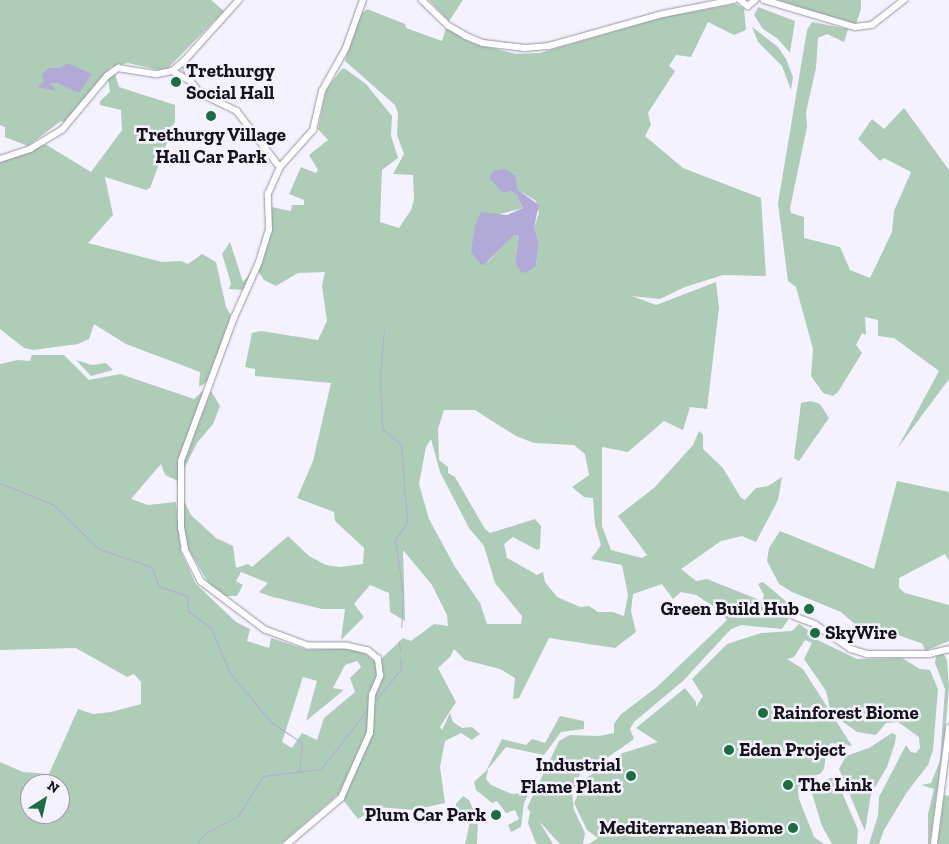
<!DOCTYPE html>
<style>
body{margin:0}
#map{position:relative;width:949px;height:844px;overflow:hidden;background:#f4f2ff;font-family:"Zilla Slab",serif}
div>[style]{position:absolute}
.green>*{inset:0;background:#adcdb6}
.water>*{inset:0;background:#b2aad6}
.stream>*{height:1px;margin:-0.5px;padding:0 0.5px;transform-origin:0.5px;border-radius:0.5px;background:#b2aad6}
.roads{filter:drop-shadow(0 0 1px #9693a6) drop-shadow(0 0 1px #9693a6)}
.minor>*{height:5.5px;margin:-2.75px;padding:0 2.75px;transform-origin:2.75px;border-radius:2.75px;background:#fff}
.dots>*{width:14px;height:14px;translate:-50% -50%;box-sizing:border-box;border:2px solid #f4f2ff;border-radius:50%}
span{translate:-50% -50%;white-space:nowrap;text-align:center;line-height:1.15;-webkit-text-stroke:5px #f4f2ff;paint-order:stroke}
.poi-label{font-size:19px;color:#14131a;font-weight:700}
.left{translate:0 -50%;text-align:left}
.right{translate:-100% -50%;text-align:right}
.north{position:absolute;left:20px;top:774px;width:50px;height:50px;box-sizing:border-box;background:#f4f2ff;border:1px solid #9a99a3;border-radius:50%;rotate:35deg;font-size:14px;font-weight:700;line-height:20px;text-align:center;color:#14131a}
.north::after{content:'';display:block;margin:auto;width:18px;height:22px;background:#1b6e40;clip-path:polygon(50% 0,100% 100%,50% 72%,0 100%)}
</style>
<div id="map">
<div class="green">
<div style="clip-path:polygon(0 0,211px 0,224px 11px,168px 68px,158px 70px,128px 63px,111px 67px,64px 122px,61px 121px,28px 146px,5px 137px,5px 127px,0 125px)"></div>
<div style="clip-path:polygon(429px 0,463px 0,449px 21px)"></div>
<div style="clip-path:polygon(778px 0,861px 0,861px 9px,856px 24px,849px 24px)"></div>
<div style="clip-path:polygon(evenodd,735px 4px,744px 8px,746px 30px,734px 35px,708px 22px,691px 57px,676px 55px,669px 66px,675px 71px,648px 113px,651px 125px,645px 136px,683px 168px,761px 198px,766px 276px,723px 275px,685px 287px,660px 299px,632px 296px,656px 305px,716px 282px,719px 308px,707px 409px,690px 407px,683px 430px,664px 421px,628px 452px,602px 447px,602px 526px,611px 550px,642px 558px,647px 555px,618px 516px,655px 487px,693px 445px,699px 431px,703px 435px,703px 449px,723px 468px,741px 498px,745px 500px,756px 488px,768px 486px,782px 477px,778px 500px,756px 542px,742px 536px,721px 541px,681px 569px,696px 581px,707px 579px,762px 601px,764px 595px,758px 584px,763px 582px,788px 603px,790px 617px,782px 629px,741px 625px,731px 629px,683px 681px,634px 722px,630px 729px,634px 739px,598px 764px,582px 769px,572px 794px,574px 810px,585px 833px,583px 844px,560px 844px,527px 808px,559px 741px,570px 735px,599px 736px,614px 733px,614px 724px,620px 715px,657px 687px,727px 620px,719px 610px,696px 595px,681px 592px,673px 599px,662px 584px,633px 594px,631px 611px,636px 632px,615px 648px,549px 638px,519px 698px,513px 699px,515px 678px,500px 669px,465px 660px,454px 649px,450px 657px,438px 668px,456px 702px,440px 727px,442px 730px,450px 713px,453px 722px,462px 728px,472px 727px,480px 734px,472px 740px,461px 733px,445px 741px,440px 767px,445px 803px,413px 810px,378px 807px,358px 819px,344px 801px,342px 791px,281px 844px,0 844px,0 762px,23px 772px,49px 774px,78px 709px,93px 714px,111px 712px,141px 704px,141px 682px,134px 674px,127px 677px,76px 648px,0 650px,0 364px,18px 360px,30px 361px,32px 355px,64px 355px,89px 380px,120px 374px,194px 399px,208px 386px,178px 462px,178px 481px,165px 475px,161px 464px,131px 499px,148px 505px,176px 502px,181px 552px,196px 584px,236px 622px,250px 629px,247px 641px,269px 648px,271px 638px,308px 650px,347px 648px,363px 652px,377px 663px,403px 638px,411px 641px,434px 624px,448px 626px,447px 615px,432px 585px,403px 550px,405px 621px,390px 612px,389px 593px,370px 585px,354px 604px,364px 617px,341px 640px,345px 609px,322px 609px,269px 596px,259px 592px,268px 583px,241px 572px,236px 581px,243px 585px,237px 596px,226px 596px,209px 584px,188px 548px,184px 527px,184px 501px,191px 515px,216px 538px,233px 546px,236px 568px,248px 564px,252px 567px,288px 536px,309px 556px,326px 565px,340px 567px,363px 564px,364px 548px,335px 521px,334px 512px,297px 498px,313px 461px,331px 383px,255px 376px,255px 369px,245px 367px,252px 333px,261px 331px,318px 340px,327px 321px,322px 286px,325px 272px,298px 273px,276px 286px,264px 280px,258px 271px,270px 229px,271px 207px,291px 211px,292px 205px,304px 205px,304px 200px,289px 194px,301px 167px,316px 173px,318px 170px,309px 155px,328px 140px,318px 129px,326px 90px,341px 70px,344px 68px,366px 84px,392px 116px,391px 136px,398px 158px,382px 170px,380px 222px,399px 228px,411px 210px,414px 200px,413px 175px,393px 174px,404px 154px,397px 135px,398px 113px,395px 105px,345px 61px,358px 17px,367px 9px,405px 24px,406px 28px,442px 41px,446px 28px,472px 43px,516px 54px,540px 53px,663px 17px,735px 4px,516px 176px,518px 190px,536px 201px,539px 213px,534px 227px,539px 242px,536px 266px,515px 261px,519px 235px,514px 234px,488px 262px,480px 264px,472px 252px,500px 214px,523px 208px,517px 195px,511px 191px,516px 176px,735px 4px,444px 410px,475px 410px,516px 436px,534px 443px,574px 445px,585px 454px,589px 475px,572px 487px,584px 497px,593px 498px,595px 525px,601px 545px,591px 559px,622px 565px,628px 595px,624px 616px,613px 612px,598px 612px,589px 606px,580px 607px,557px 597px,545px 582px,543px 572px,537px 575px,507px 558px,504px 544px,513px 537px,537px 550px,540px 548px,541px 526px,535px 519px,490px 533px,485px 529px,455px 477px,448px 473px,448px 467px,439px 460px,438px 429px,444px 410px,735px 4px,431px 439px,440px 472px,469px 528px,484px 546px,495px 583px,522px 616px,521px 624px,487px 624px,480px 603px,455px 567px,429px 519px,419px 484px,426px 447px,431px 439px,735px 4px,357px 661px,361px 667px,350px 678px,355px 692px,324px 718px,317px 740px,302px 733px,292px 748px,282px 742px,303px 677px,317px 681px,306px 721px,344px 690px,333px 688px,345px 665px,357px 661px,735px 4px,30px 784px,60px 784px,60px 814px,30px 814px,30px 784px)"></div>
<div style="clip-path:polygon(758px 7px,795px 21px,790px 53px,778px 39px,763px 29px,754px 15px)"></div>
<div style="clip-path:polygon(812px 22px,848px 29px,844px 42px,827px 34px,818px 38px,816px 68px,806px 112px,807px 127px,790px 208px,791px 213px,804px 217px,804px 238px,840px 247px,850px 270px,870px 278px,892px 232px,894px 211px,911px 172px,884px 158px,880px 161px,858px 139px,872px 119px,884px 129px,904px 108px,949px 170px,949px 379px,897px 449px,939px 371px,894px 338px,878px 336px,878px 320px,865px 317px,866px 335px,862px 333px,856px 345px,862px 353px,838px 392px,833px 396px,823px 393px,811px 376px,813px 349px,796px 287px,788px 281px,778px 203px,807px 30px)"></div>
<div style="clip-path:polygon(752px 27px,778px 47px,786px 59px,793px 77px,791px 90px,782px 66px,758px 42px)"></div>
<div style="clip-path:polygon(115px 74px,119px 87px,175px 105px,175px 121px,150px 188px,146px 190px,105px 177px,113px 215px,88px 243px,162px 262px,181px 261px,188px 264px,202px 254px,216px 262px,226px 307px,231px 315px,210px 380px,199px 387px,200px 372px,126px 344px,94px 324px,89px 339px,78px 344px,33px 350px,24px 348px,0 329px,0 162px,45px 144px,91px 172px,122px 130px,121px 110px,100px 105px,100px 101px,110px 92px,108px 79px)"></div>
<div style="clip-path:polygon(230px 242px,243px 282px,251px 272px,246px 288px,242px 290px,229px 289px,231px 283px,222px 254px)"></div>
<div style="clip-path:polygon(76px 360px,92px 365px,106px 363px,113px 370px,91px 376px)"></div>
<div style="clip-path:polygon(211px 391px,220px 406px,213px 424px,197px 443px,183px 471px,183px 461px)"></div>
<div style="clip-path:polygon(811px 401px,820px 404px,829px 418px,799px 461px,794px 458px,801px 403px)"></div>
<div style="clip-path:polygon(897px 481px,949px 492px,949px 561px,945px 554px,899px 578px,899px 588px,905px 593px,949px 605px,949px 641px,925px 651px,923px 644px,901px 636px,866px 634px,841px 612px,792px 592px,779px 584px,767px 561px,769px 548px,780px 531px,874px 569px)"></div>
<div style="clip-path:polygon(799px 624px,808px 630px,807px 635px,857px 659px,902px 658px,920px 669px,930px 670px,938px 689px,933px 750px,928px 765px,907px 792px,884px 830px,879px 844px,869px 844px,878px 816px,879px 797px,906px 745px,911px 752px,916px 753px,920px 748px,919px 737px,898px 722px,886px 723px,876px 735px,857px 732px,831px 713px,826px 691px,804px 659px,812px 643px,805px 640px,794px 657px,787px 659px,803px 669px,852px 746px,831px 743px,827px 747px,824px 769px,820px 774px,806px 778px,798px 790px,799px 799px,814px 837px,824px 844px,589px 844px,598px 838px,587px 830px,574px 803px,585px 779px,623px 753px,658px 742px,636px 728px,685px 688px,696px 702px,696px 707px,703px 696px,692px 679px,727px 644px,761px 633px,792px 631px)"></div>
<div style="clip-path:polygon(943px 653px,947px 660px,949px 687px,946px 723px,930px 844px,928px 844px,928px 814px,934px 789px,921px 785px,931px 783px,940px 761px,945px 689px,935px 663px,936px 656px)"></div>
<div style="clip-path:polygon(560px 716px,584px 721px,584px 729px,561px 732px,544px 755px,506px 747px,488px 769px,486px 779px,491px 785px,512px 794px,524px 793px,538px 775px,524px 803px,521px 827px,511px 832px,508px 825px,519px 819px,515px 810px,506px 813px,497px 801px,492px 803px,476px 790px,474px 782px,486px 771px,502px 739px,526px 745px,532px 739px,545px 743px)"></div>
<div style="clip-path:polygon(892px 733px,896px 735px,895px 743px,887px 767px,871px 794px,865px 831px,839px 769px,846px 756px,869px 748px)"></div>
<div style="clip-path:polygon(835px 776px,858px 830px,857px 844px,832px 844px,822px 826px,810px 787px)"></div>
<div style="clip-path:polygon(944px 795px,949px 796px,949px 844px,937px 844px)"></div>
<div style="clip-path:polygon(463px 796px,469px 800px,478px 821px,477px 844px,465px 844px,470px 822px,456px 814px,456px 804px)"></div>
<div style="clip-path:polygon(530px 812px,536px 816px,553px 844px,537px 844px,535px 841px,528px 823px)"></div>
</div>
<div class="water">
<div style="clip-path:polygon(67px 63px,92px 74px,79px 93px,57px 83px,50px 83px,56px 91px,38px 87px,44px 81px,42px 74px,49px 68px,60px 68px)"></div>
<div style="clip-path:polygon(505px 169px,516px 176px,518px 190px,539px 205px,534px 227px,539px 242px,536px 266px,526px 273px,520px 271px,515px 261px,519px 235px,514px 235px,484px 265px,480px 264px,471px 252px,475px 226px,481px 212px,507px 215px,523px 208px,517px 195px,511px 191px,503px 193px,489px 178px,493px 171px)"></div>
</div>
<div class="stream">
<div style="left:384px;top:330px;width:43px;rotate:95.3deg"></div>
<div style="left:380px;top:373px;width:56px;rotate:88deg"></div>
<div style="left:382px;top:429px;width:24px;rotate:38deg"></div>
<div style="left:401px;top:444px;width:78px;rotate:85.6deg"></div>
<div style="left:407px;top:522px;width:22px;rotate:124deg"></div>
<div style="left:395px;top:540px;width:55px;rotate:81.6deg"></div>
<div style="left:403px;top:594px;width:33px;rotate:93deg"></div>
<div style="left:0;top:483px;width:58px;rotate:22.2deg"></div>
<div style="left:54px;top:505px;width:63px;rotate:44.4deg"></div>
<div style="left:99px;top:549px;width:56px;rotate:18.8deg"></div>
<div style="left:152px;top:567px;width:20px;rotate:72deg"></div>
<div style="left:158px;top:586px;width:31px;rotate:19deg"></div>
<div style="left:187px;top:596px;width:15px;rotate:86deg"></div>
<div style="left:188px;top:611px;width:29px;rotate:36deg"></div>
<div style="left:211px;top:628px;width:49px;rotate:67.1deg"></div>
<div style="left:230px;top:673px;width:64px;rotate:50.1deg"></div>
<div style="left:271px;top:722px;width:37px;rotate:34deg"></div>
<div style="left:302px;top:743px;width:30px;rotate:96deg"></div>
<div style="left:399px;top:641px;width:10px;rotate:84deg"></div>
<div style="left:375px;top:701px;width:41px;rotate:-50.9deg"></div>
<div style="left:401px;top:669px;width:11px;rotate:-95deg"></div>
<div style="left:196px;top:844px;width:16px;rotate:-47deg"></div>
<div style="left:207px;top:832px;width:35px;rotate:-27deg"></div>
<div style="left:238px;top:816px;width:47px;rotate:-58deg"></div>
<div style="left:263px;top:776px;width:58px;rotate:-6.9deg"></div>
<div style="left:321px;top:769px;width:78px;rotate:-52.3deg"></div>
</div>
<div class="roads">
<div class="minor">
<div style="left:422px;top:0;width:37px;rotate:44deg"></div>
<div style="left:449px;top:26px;width:20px;rotate:30deg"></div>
<div style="left:466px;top:36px;width:18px;rotate:22deg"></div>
<div style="left:483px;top:43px;width:42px;rotate:6.8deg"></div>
<div style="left:525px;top:48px;width:24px;rotate:-5deg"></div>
<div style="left:549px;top:46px;width:118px;rotate:-15.7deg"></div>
<div style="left:663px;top:14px;width:72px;rotate:-11.2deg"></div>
<div style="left:740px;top:0;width:10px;rotate:37deg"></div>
<div style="left:748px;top:6px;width:9px;rotate:-41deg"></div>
<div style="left:764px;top:0;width:95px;rotate:16.5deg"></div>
<div style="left:855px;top:27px;width:17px;rotate:-7deg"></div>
<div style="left:872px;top:25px;width:41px;rotate:-38deg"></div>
<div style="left:185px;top:60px;width:22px;rotate:74deg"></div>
<div style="left:191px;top:81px;width:15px;rotate:53deg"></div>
<div style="left:200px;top:93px;width:41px;rotate:25.9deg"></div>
<div style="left:237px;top:111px;width:71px;rotate:52.5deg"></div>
<div style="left:172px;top:71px;width:21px;rotate:28deg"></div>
<div style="left:0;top:159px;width:32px;rotate:-18deg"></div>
<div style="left:30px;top:149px;width:37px;rotate:-31deg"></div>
<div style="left:62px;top:130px;width:70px;rotate:-50.2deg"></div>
<div style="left:107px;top:76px;width:14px;rotate:-36deg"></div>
<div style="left:118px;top:68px;width:39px;rotate:9deg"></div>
<div style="left:157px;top:74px;width:15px;rotate:-11deg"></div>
<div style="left:172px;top:71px;width:17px;rotate:-40deg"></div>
<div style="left:185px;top:60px;width:81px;rotate:-48deg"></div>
<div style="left:794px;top:616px;width:22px;rotate:21deg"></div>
<div style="left:815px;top:624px;width:44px;rotate:34.8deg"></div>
<div style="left:851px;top:649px;width:17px;rotate:17deg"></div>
<div style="left:867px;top:654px;width:62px"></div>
<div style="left:929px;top:654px;width:21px;rotate:-14deg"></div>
<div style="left:287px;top:844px;width:71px;rotate:-40.4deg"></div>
<div style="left:341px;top:798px;width:71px;rotate:-66deg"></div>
<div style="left:370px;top:733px;width:38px;rotate:-87deg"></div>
<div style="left:372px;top:695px;width:21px;rotate:-67deg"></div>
<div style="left:380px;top:676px;width:17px;rotate:-97deg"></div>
<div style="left:378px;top:659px;width:13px;rotate:-141deg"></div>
<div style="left:368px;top:651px;width:22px;rotate:-167deg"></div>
<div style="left:347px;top:646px;width:39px;rotate:180deg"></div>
<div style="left:308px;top:646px;width:46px;rotate:-159.6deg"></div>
<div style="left:265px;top:630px;width:80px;rotate:-143.1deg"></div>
<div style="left:201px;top:582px;width:36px;rotate:-117deg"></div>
<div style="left:185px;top:550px;width:22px;rotate:-100deg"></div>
<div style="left:181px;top:528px;width:67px;rotate:-90deg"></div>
<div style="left:181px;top:461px;width:153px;rotate:-69.7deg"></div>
<div style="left:234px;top:318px;width:61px;rotate:-65.9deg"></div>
<div style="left:259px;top:262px;width:34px;rotate:-73deg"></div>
<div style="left:269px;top:230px;width:36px;rotate:-92deg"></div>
<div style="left:268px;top:194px;width:30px;rotate:-66deg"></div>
<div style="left:280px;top:167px;width:50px;rotate:-48.3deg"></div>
<div style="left:313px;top:130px;width:40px;rotate:-77deg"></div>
<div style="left:322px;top:91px;width:49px;rotate:-60.8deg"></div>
<div style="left:346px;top:48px;width:51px;rotate:-70.5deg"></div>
<div style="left:934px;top:844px;width:117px;rotate:-82.6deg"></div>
</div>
</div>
<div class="dots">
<div style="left:176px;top:82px;background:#1b6e40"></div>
<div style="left:211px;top:116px;background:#1b6e40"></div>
<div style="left:809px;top:609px;background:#1b6e40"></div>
<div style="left:815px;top:633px;background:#1b6e40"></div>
<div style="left:763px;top:713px;background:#1b6e40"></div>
<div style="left:729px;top:750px;background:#1b6e40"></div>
<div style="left:631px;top:776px;background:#1b6e40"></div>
<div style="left:788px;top:785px;background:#1b6e40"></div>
<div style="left:496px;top:815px;background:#1b6e40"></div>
<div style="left:793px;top:828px;background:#1b6e40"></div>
</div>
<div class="poi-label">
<span class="left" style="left:186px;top:82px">Trethurgy<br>Social Hall</span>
<span style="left:211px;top:146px">Trethurgy Village<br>Hall Car Park</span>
<span class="right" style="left:799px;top:609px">Green Build Hub</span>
<span class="left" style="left:825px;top:633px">SkyWire</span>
<span class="left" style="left:773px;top:713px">Rainforest Biome</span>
<span class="left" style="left:739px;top:750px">Eden Project</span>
<span class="right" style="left:621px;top:776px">Industrial<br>Flame Plant</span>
<span class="left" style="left:798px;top:785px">The Link</span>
<span class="right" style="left:486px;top:815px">Plum Car Park</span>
<span class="right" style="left:783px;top:828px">Mediterranean Biome</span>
</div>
<div class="north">N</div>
</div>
